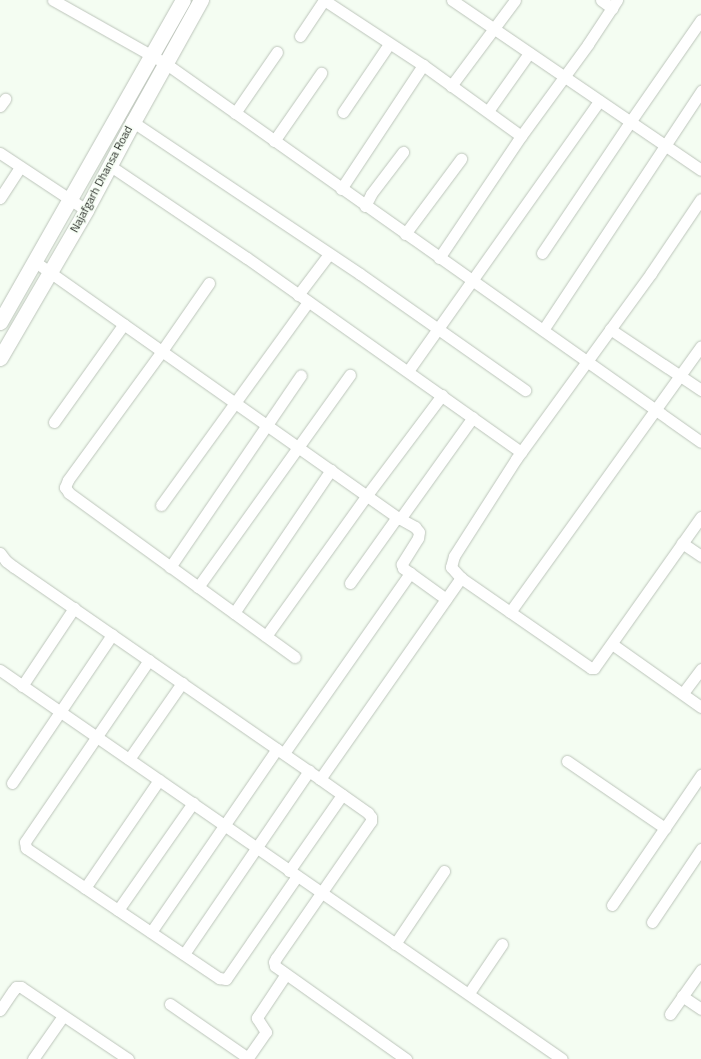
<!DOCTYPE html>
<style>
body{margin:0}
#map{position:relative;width:701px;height:1059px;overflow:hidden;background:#f4fdf2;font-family:"Titillium Web",sans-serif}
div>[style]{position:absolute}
.roads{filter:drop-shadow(0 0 1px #bcc4ba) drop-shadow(0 0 1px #bcc4ba)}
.minor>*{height:11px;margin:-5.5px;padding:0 5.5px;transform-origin:5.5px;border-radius:5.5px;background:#fff}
.secondary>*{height:15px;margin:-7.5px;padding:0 7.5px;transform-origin:7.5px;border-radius:7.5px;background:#fff}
span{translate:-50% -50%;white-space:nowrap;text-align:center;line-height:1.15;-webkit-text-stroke:3px #f4fdf2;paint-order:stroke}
.street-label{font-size:12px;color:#2f322e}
</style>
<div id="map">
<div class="roads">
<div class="minor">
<div style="left:53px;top:0;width:129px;rotate:29.4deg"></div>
<div style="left:165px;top:63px;width:656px;rotate:35.26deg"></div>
<div style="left:324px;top:0;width:118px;rotate:33.3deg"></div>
<div style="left:423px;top:65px;width:121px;rotate:35.9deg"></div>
<div style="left:452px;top:0;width:301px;rotate:34.3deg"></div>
<div style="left:601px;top:0;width:14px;rotate:36deg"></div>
<div style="left:300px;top:36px;width:43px;rotate:-56.3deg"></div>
<div style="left:451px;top:86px;width:107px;rotate:-53.3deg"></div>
<div style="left:0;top:106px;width:9px;rotate:-54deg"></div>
<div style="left:488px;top:111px;width:71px;rotate:-54.7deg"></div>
<div style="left:343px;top:112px;width:82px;rotate:-55.9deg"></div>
<div style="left:235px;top:113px;width:74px;rotate:-55.5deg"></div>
<div style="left:133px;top:122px;width:273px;rotate:33.8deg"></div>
<div style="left:360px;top:274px;width:202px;rotate:35.1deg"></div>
<div style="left:274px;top:141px;width:83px;rotate:-55.3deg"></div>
<div style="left:0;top:153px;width:103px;rotate:33.5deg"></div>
<div style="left:109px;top:165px;width:166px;rotate:34deg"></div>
<div style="left:247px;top:258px;width:336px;rotate:35.3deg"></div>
<div style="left:341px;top:189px;width:149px;rotate:-56.5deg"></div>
<div style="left:0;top:198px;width:37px;rotate:-57deg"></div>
<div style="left:365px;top:206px;width:13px;rotate:-63deg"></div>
<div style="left:371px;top:194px;width:53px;rotate:-52.7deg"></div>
<div style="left:405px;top:234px;width:94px;rotate:-53.3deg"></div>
<div style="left:542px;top:253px;width:158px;rotate:-56.1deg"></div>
<div style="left:630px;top:122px;width:124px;rotate:-55.2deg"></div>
<div style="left:439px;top:258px;width:147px;rotate:-56.1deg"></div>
<div style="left:521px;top:136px;width:114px;rotate:-53.9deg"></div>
<div style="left:588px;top:44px;width:53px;rotate:-56.6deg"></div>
<div style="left:34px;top:261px;width:444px;rotate:35.2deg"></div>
<div style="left:397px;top:517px;width:21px;rotate:29deg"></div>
<div style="left:415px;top:527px;width:6px;rotate:51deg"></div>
<div style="left:419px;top:532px;width:6px;rotate:99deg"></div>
<div style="left:418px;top:538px;width:31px;rotate:122deg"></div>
<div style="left:402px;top:564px;width:4px;rotate:76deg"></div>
<div style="left:403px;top:568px;width:53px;rotate:35.8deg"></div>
<div style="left:209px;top:283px;width:83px;rotate:124.7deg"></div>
<div style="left:162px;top:351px;width:160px;rotate:126.1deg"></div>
<div style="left:68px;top:480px;width:8px;rotate:113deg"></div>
<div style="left:65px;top:487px;width:7px;rotate:56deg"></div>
<div style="left:69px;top:493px;width:279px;rotate:36deg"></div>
<div style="left:298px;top:295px;width:51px;rotate:-52.9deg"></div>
<div style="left:610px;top:329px;width:110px;rotate:33.8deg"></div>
<div style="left:543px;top:330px;width:287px;rotate:-56.5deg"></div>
<div style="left:408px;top:371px;width:331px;rotate:-54.7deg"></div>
<div style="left:54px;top:422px;width:120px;rotate:-54.5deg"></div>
<div style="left:161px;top:505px;width:251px;rotate:-54.1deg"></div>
<div style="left:400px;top:519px;width:125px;rotate:-54.4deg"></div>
<div style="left:682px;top:543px;width:23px;rotate:34deg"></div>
<div style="left:0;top:553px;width:10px;rotate:53deg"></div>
<div style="left:6px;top:561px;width:10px;rotate:37deg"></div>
<div style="left:14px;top:567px;width:372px;rotate:34.7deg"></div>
<div style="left:320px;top:779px;width:246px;rotate:-55deg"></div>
<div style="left:461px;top:578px;width:158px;rotate:34.7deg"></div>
<div style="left:591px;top:668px;width:3px"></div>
<div style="left:594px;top:668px;width:185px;rotate:-54.7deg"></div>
<div style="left:170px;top:567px;width:232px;rotate:-55.7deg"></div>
<div style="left:461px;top:578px;width:15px;rotate:-132deg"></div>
<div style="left:451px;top:567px;width:11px;rotate:-75deg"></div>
<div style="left:454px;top:556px;width:115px;rotate:-57.4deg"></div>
<div style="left:516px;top:459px;width:230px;rotate:-54deg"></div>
<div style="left:651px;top:273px;width:89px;rotate:-56deg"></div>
<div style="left:350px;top:583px;width:81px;rotate:-54.5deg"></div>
<div style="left:198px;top:587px;width:261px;rotate:-54.4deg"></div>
<div style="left:510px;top:612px;width:327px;rotate:-54.3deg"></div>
<div style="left:234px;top:613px;width:173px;rotate:-55.9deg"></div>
<div style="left:266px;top:636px;width:173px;rotate:-54.4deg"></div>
<div style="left:367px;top:495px;width:125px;rotate:-53.1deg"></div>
<div style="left:612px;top:644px;width:109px;rotate:35.3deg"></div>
<div style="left:149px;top:660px;width:220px;rotate:124.3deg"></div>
<div style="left:25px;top:842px;width:6px;rotate:81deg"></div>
<div style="left:26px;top:848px;width:233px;rotate:34deg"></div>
<div style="left:219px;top:978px;width:7px;rotate:8deg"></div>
<div style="left:226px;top:979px;width:125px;rotate:-55.4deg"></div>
<div style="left:0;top:670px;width:683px;rotate:34.69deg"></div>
<div style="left:22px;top:686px;width:94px;rotate:-56.3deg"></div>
<div style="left:683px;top:693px;width:30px;rotate:-53deg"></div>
<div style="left:284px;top:753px;width:220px;rotate:-55deg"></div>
<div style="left:129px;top:759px;width:93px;rotate:-55.1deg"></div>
<div style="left:567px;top:761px;width:119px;rotate:34.4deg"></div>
<div style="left:320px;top:779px;width:59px;rotate:35.3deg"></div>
<div style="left:368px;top:813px;width:5px;rotate:53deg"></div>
<div style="left:371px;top:817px;width:4px;rotate:90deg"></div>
<div style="left:371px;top:821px;width:167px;rotate:124.7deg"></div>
<div style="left:276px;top:958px;width:4px;rotate:117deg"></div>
<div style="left:274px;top:962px;width:4px;rotate:76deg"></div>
<div style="left:275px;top:966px;width:161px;rotate:35.4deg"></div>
<div style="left:12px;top:783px;width:179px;rotate:-56deg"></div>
<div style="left:289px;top:871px;width:93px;rotate:-55.1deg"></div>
<div style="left:85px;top:888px;width:131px;rotate:-55.6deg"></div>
<div style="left:612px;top:905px;width:158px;rotate:-55.6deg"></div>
<div style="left:118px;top:910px;width:131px;rotate:-55deg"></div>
<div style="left:652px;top:922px;width:88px;rotate:-56.1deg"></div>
<div style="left:151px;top:932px;width:222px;rotate:-55.5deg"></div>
<div style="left:395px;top:944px;width:88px;rotate:-56.1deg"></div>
<div style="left:184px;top:954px;width:222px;rotate:-55.7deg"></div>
<div style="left:469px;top:993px;width:59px;rotate:-56deg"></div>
<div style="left:682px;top:996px;width:23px;rotate:34deg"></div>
<div style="left:170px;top:1004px;width:95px;rotate:34.7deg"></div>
<div style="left:0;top:1010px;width:23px;rotate:-56deg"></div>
<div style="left:13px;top:991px;width:5px;rotate:-53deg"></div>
<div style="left:16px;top:987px;width:5px"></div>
<div style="left:21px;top:987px;width:129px;rotate:33.9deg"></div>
<div style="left:670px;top:1014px;width:54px;rotate:-54.8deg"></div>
<div style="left:33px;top:1059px;width:52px;rotate:-55.1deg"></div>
<div style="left:247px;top:1059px;width:33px;rotate:-55deg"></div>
<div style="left:266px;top:1032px;width:17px;rotate:-123deg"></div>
<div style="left:257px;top:1018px;width:2px;rotate:-63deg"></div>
<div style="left:258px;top:1016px;width:50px;rotate:-56.3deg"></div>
</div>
<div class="secondary">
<div style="left:0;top:322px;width:370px;rotate:-60.4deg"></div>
<div style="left:0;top:358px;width:171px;rotate:-59.8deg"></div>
<div style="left:86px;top:210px;width:100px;rotate:-61.9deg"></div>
<div style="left:133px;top:122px;width:140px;rotate:-60.9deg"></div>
</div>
</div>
<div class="street-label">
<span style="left:101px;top:179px;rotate:-62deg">Najafgarh Dhansa Road</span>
</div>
</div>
